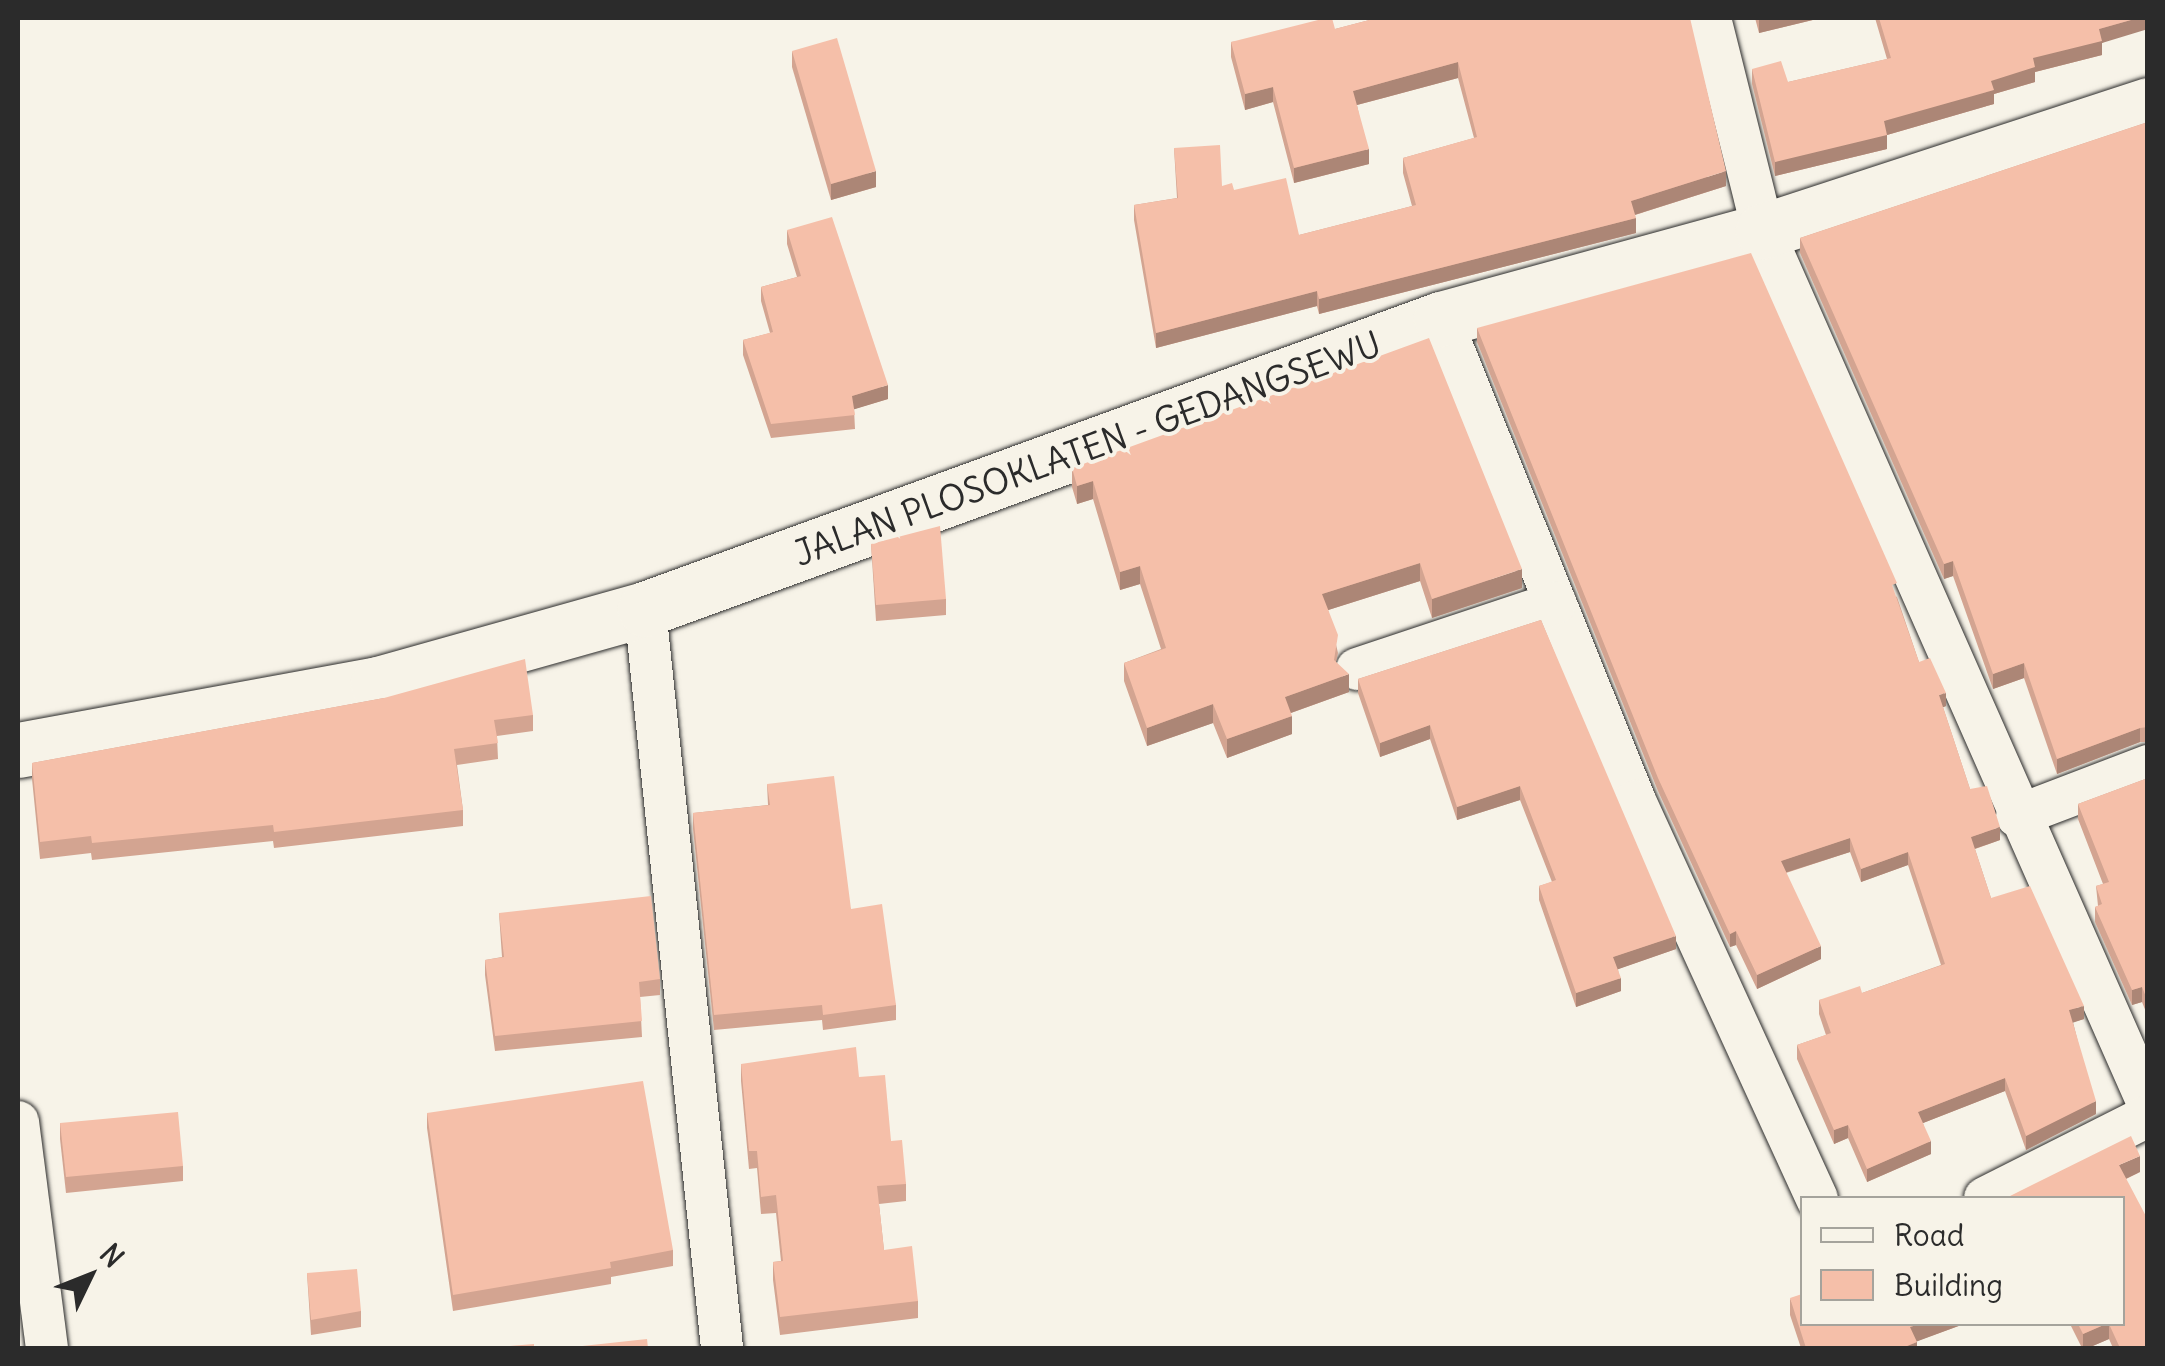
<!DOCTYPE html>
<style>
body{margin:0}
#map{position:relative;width:2165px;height:1366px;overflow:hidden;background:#f7f3e8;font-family:Delius,sans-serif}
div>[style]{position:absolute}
.roads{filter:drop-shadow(0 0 2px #2b2b2b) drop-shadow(0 0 2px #2b2b2b)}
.minor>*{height:42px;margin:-21px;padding:0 21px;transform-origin:21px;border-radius:21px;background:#f7f3e8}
.major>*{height:55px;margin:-27.5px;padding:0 27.5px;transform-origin:27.5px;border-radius:27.5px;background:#f7f3e8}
.wall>*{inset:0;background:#d3a491}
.shaded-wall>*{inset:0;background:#ac8676}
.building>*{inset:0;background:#f5bfa9}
span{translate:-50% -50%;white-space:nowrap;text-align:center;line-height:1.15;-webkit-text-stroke:8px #f7f3e8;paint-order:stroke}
.street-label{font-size:35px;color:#2b2b2b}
.frame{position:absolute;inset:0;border:20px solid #2b2b2b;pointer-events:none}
.legend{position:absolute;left:1800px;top:1196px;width:325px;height:130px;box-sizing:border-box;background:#f7f3e8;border:2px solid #a5a39c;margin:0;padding:12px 18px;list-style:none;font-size:30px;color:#2b2b2b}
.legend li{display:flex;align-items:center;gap:20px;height:50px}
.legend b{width:50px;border:2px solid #a5a39c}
.north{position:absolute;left:40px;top:1226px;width:100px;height:100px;-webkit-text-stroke:8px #f7f3e8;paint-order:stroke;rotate:47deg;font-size:28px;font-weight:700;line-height:40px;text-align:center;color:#2b2b2b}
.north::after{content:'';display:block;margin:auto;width:35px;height:45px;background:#2b2b2b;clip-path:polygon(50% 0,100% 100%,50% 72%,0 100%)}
</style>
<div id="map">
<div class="roads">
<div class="minor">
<div style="left:1710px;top:18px;width:219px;rotate:76deg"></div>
<div style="left:1763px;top:231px;width:953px;rotate:66.18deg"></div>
<div style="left:1441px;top:319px;width:520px;rotate:68.08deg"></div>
<div style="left:1635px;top:801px;width:437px;rotate:65.4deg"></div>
<div style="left:645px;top:609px;width:743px;rotate:84.05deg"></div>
<div style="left:1357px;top:669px;width:209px;rotate:-18.4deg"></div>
<div style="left:2017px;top:816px;width:140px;rotate:-20.9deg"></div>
<div style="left:18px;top:1122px;width:228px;rotate:82.7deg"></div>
<div style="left:1985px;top:1198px;width:182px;rotate:-26.7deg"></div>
</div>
<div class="major">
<div style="left:18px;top:750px;width:366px;rotate:-10.4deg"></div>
<div style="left:378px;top:684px;width:277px;rotate:-15.7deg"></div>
<div style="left:645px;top:609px;width:847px;rotate:-20.02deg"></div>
<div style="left:1441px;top:319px;width:334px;rotate:-15.3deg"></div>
<div style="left:1763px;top:231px;width:405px;rotate:-18.1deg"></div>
</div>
</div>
<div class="wall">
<div style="clip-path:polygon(1377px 18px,1726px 186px,1635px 215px,1636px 233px,1319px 314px,1317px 306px,1156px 348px,1134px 220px,1134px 205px,1177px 198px,1174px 148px,1222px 186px,1234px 190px,1299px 235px,1412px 206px,1403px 173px,1403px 158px,1474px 138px,1458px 78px,1357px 105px,1369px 164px,1294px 183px,1273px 102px,1245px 110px,1231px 57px,1231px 42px,1335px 29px)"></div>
<div style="clip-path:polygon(1755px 18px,1821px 18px,1759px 33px)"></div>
<div style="clip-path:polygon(1875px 18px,2148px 18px,2102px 43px,2102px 55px,2035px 72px,2035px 82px,1994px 94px,1994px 104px,1887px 135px,1887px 149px,1775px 176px,1752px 84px,1752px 69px,1788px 82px,1887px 59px)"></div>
<div style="clip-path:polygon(792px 51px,876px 187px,831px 200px,792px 67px)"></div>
<div style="clip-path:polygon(2148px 122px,2148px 742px,2140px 742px,2057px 774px,2024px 678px,1993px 689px,1953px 576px,1944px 579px,1800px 253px,1800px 238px)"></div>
<div style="clip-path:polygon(787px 230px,888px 399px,854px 409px,855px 429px,771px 438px,743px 355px,743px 340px,770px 333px,761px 301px,761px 287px,797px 277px,787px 244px)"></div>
<div style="clip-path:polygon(1477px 328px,1897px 597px,1919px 662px,1946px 706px,1943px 707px,1970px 789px,2000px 840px,1975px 849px,1991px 898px,2084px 1019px,2073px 1022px,2096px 1114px,2026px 1150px,2005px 1091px,1923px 1123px,1931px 1154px,1867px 1182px,1848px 1138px,1834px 1144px,1797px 1059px,1797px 1045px,1826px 1035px,1819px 1014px,1819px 1000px,1862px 993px,1941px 965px,1908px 865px,1861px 882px,1850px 852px,1786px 873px,1821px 959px,1757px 989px,1736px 945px,1730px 947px,1658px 791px,1477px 342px)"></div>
<div style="clip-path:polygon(1072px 468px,1522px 588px,1432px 618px,1420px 581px,1328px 610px,1338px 653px,1336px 662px,1349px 692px,1291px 713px,1292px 734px,1227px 758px,1213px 723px,1147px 746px,1124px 681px,1124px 663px,1161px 649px,1140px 584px,1120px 590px,1093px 499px,1077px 504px,1072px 487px)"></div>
<div style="clip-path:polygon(871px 544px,946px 599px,946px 615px,876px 621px)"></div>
<div style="clip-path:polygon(1541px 620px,1676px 949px,1618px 969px,1621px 991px,1576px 1007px,1539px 900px,1539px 886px,1552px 882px,1520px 800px,1457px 820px,1430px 739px,1380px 757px,1358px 693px,1358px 679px)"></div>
<div style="clip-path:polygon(384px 698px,533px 715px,533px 731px,497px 736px,498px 759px,457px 765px,463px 810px,463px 826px,274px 848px,273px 841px,92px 860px,91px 853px,40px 859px,32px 779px,32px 763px)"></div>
<div style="clip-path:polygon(2148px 778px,2148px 1017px,2142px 1002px,2132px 1005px,2095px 922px,2095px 907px,2098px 906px,2096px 886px,2103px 884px,2078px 819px,2078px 804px)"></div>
<div style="clip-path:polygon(767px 784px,851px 909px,896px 1005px,896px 1020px,823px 1030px,822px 1020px,714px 1030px,693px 829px,693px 813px,768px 805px)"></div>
<div style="clip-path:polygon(499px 913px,660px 979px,660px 995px,640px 997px,642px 1037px,495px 1051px,485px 975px,485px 960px,502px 957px)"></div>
<div style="clip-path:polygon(741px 1064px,859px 1077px,891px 1141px,906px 1184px,906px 1201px,879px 1204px,884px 1250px,918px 1301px,918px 1318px,780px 1335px,773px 1280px,773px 1262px,781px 1261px,776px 1213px,761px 1214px,757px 1168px,749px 1169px,741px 1081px)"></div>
<div style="clip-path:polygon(427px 1113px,673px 1250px,673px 1266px,611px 1277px,611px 1284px,453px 1311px,427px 1128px)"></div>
<div style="clip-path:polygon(60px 1123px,183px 1166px,183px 1181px,66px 1193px,60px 1139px)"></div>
<div style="clip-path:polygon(2140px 1172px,2126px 1179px,2148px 1348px,2113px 1348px,2109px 1339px,2088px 1348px,2082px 1348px,2070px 1324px,2122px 1324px,2122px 1198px,2006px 1198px)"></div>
<div style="clip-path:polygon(307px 1273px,361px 1311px,361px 1327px,311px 1335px)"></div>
<div style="clip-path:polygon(1790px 1298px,1802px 1324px,1964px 1324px,1917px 1341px,1917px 1348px,1801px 1348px,1790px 1315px)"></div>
</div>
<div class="shaded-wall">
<div style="clip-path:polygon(1759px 18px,1821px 18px,1759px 33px)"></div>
<div style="clip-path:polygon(2138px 18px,2148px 18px,2148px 29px,2102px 43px,2102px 55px,2035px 72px,2035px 82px,1994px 94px,1994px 104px,1887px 135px,1887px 149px,1775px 176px,1775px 162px,1884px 121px,2099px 29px)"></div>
<div style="clip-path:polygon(1458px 62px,1458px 78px,1353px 106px,1353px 91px)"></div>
<div style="clip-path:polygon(1273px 87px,1273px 102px,1245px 110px,1245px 94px)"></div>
<div style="clip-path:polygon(1369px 149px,1369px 164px,1294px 183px,1294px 168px)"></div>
<div style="clip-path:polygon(876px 171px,876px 187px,831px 200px,831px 184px)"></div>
<div style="clip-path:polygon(1726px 171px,1726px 186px,1631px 216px,1631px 201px)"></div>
<div style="clip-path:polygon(1636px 218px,1636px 233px,1319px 314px,1319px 299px)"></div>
<div style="clip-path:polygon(1317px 291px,1317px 306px,1156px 348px,1156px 333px)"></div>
<div style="clip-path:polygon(888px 385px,888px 399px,852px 410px,852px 396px)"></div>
<div style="clip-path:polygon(1093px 481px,1093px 499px,1077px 504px,1077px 486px)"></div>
<div style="clip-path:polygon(1953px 561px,1953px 576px,1944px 579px,1944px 564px)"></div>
<div style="clip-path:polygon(1420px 563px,1420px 581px,1322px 612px,1322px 594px)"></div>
<div style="clip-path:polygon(1140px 566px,1140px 584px,1120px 590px,1120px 572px)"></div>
<div style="clip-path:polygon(1522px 569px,1522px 588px,1432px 618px,1432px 599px)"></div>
<div style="clip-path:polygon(2024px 663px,2024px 678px,1993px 689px,1993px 674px)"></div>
<div style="clip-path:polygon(1349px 674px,1349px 692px,1285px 715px,1285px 697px)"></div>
<div style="clip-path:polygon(1946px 693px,1946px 706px,1939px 709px,1939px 695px)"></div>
<div style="clip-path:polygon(1213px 704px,1213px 723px,1147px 746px,1147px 728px)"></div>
<div style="clip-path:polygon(1292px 716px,1292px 734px,1227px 758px,1227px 739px)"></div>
<div style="clip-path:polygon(1430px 725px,1430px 739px,1380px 757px,1380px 743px)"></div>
<div style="clip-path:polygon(2140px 728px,2140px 742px,2057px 774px,2057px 759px)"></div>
<div style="clip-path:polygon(1520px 786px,1520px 800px,1457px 820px,1457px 807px)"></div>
<div style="clip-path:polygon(2000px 827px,2000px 840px,1971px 850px,1971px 837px)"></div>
<div style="clip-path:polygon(1850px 838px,1850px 852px,1781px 874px,1781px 861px)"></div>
<div style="clip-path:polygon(1908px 852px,1908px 865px,1861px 882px,1861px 869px)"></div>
<div style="clip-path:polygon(1736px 931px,1736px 945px,1730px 947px,1730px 934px)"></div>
<div style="clip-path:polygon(1676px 936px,1676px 949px,1613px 971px,1613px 957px)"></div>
<div style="clip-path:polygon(1821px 946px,1821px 959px,1757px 989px,1757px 975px)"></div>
<div style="clip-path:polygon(1621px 978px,1621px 991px,1576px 1007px,1576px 993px)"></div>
<div style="clip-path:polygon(2142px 987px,2142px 1002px,2132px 1005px,2132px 990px)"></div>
<div style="clip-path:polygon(2084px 1006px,2084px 1019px,2069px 1024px,2069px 1010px)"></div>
<div style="clip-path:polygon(2005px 1078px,2005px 1091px,1918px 1125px,1918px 1112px)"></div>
<div style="clip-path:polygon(2096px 1101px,2096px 1114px,2026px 1150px,2026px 1136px)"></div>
<div style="clip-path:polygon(1848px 1125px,1848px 1138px,1834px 1144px,1834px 1130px)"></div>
<div style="clip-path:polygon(1931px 1141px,1931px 1154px,1867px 1182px,1867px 1169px)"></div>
<div style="clip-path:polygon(2140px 1156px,2140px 1172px,2119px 1182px,2119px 1165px)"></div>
<div style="clip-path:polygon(1920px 1324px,1964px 1324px,1910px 1344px,1910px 1327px)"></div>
<div style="clip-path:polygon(2106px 1324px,2109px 1324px,2109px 1339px,2088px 1348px,2083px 1348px,2083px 1334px)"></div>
<div style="clip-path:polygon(1917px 1342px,1917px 1348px,1902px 1348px)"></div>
</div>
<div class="building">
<div style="clip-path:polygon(1326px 18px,1332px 18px,1335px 29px,1377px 18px,1690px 18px,1726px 171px,1631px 201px,1636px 218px,1319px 299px,1317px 291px,1156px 333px,1134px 205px,1178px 198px,1174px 148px,1220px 145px,1222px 186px,1232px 183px,1234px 190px,1286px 178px,1299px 235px,1416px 205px,1403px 158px,1477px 137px,1458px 62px,1353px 91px,1369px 149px,1294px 168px,1273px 87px,1245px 94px,1231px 42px)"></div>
<div style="clip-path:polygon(1879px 18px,2138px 18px,2099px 29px,2102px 41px,2033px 58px,2035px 67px,1991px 81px,1994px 90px,1884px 121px,1887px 135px,1775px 162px,1752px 69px,1781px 61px,1788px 82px,1891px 58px)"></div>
<div style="clip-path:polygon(837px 38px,876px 171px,831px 184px,792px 51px)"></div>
<div style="clip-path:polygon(2148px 122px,2148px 727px,2140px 728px,2057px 759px,2024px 663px,1993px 674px,1953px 561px,1944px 564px,1800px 238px)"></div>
<div style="clip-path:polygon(832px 217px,888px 385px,852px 396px,855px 415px,771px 424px,743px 340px,773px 332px,761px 287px,801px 276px,787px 230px)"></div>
<div style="clip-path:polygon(1751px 253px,1897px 583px,1892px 585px,1919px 662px,1930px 658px,1946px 693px,1939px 695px,1970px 789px,1987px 786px,2000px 827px,1971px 837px,1991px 898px,2030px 886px,2084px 1006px,2069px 1010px,2096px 1101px,2026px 1136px,2005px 1078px,1918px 1112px,1931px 1141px,1867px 1169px,1848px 1125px,1834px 1130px,1797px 1045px,1831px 1033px,1819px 1000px,1860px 986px,1862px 993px,1945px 964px,1908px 852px,1861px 869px,1850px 838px,1781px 861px,1821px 946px,1757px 975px,1736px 931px,1730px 934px,1658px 778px,1477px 328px)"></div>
<div style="clip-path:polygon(1429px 338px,1522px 569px,1432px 599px,1420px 563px,1322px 594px,1338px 635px,1334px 660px,1349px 674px,1285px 697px,1292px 716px,1227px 739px,1213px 704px,1147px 728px,1124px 663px,1166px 648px,1140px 566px,1120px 572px,1093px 481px,1077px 486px,1072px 468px)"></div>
<div style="clip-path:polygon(940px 526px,946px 599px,876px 605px,871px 544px)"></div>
<div style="clip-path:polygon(1541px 620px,1676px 936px,1613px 957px,1621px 978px,1576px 993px,1539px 886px,1556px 880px,1520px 786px,1457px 807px,1430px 725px,1380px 743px,1358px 679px)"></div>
<div style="clip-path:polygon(525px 659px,533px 715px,494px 720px,498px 743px,454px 749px,463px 810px,274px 832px,273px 825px,92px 843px,91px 836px,40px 842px,32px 763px,384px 698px)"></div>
<div style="clip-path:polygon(834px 776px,851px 909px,882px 904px,896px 1005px,823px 1015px,822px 1005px,714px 1015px,693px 813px,770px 805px,767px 784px)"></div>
<div style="clip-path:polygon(2148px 778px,2148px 1002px,2142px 987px,2132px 990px,2095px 907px,2102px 904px,2096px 886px,2109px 882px,2078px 804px)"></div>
<div style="clip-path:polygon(651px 896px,660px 979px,639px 982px,642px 1021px,495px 1036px,485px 960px,504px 957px,499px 913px)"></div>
<div style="clip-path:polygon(856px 1047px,859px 1077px,885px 1075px,891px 1141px,902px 1140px,906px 1184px,877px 1186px,884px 1250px,912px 1246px,918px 1301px,780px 1317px,773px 1262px,783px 1261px,776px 1195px,761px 1197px,757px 1151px,749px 1151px,741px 1064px)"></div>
<div style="clip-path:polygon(643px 1081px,673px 1250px,610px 1262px,611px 1268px,453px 1295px,427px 1113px)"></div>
<div style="clip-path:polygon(178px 1112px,183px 1166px,66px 1177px,60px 1123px)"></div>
<div style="clip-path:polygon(2131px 1136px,2140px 1156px,2119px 1165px,2148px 1220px,2148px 1348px,2120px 1348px,2109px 1324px,2122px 1324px,2122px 1198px,2006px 1198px)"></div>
<div style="clip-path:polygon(357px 1269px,361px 1311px,311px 1320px,307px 1273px)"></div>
<div style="clip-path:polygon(1802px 1294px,1802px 1324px,1920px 1324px,1910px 1327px,1917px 1342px,1902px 1348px,1806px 1348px,1790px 1298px)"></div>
<div style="clip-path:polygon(2078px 1324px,2106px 1324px,2083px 1334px)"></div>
<div style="clip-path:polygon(647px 1339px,648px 1348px,564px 1348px)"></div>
<div style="clip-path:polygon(534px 1344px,534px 1348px,486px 1348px)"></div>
</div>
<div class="street-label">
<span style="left:1087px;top:448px;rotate:-20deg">JALAN PLOSOKLATEN - GEDANGSEWU</span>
</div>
<div class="frame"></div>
<ul class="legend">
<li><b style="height:12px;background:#f7f3e8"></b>Road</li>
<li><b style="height:28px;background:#f5bfa9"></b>Building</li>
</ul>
<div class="north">N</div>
</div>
